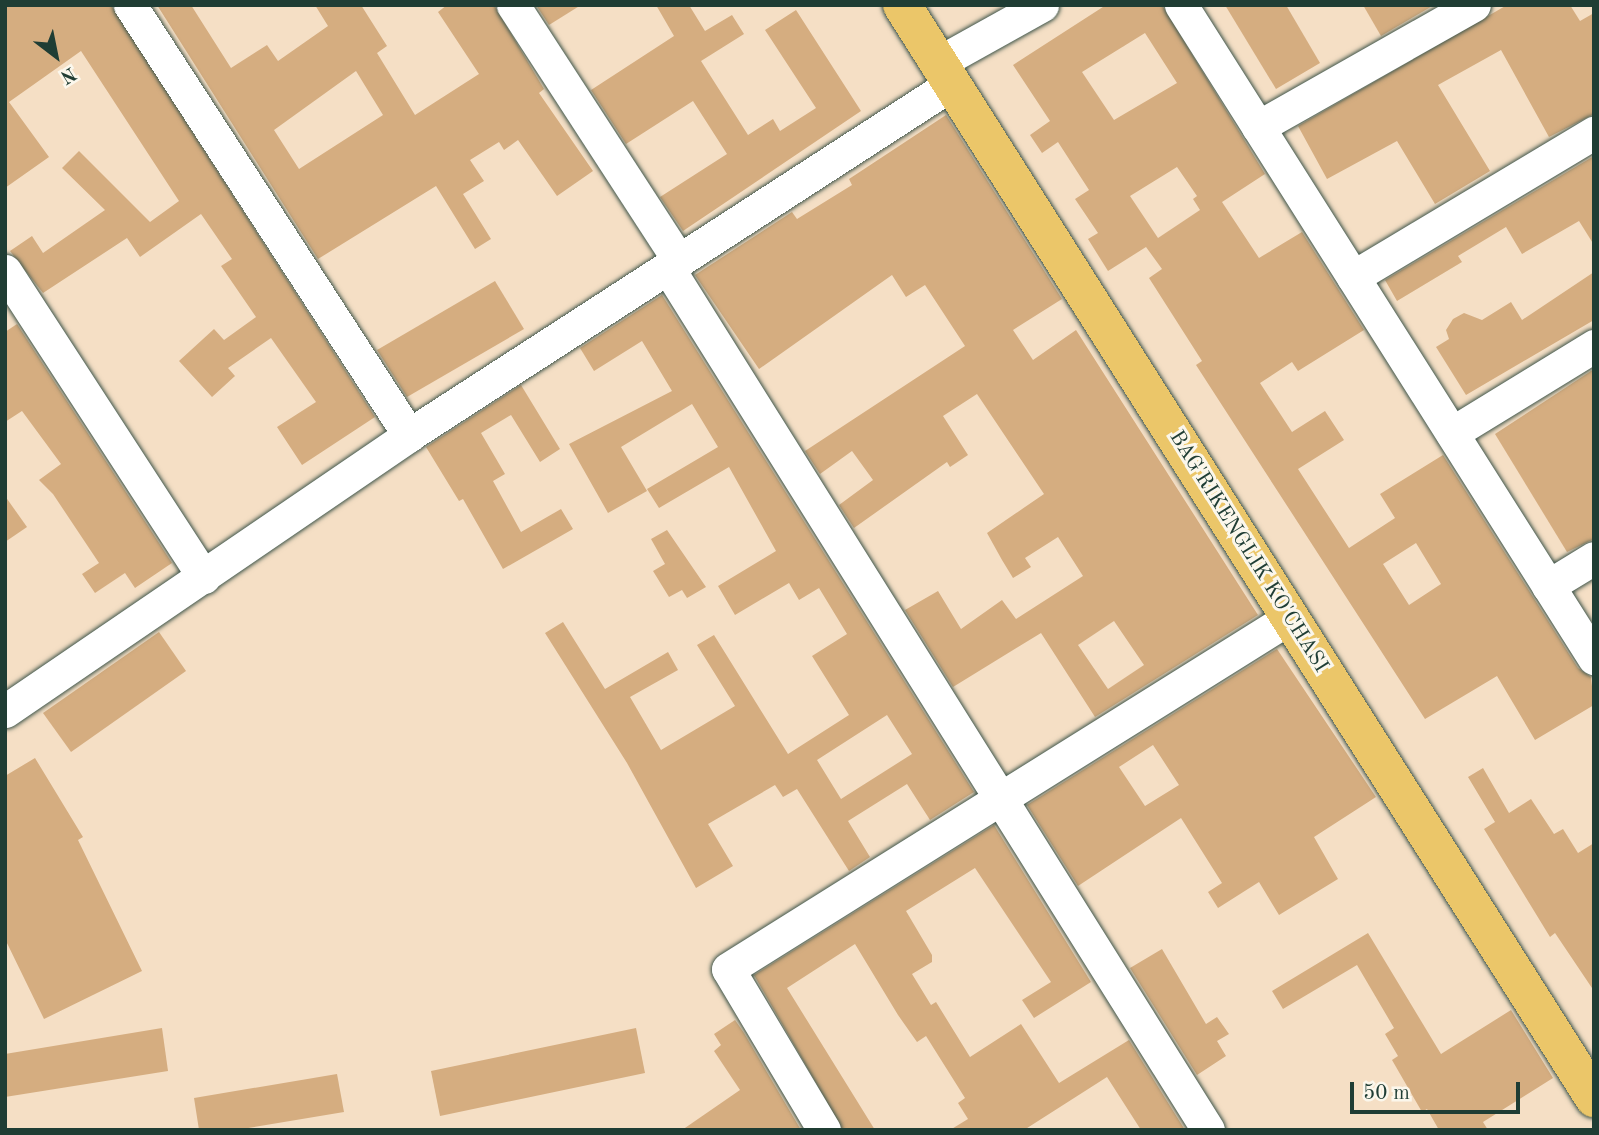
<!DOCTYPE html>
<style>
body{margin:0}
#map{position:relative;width:1599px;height:1135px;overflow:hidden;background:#f5dfc5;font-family:"Old Standard TT",serif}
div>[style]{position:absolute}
.building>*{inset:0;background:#d5ad80}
.roads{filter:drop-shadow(0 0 2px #3f554a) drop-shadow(0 0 2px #3f554a)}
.minor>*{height:33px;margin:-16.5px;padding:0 16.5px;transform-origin:16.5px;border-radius:16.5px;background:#fff}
.major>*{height:38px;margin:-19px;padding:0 19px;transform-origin:19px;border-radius:19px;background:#ebc669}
span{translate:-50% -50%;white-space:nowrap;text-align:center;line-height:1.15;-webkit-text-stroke:6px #fbf7ec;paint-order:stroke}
.street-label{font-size:21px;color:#1f3d34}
.frame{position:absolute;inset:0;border:7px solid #1f3d34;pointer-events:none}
.north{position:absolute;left:21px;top:21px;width:70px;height:70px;-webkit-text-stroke:5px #fbf7ec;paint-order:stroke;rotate:148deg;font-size:19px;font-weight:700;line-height:28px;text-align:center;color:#1f3d34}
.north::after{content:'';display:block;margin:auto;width:24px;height:32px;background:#1f3d34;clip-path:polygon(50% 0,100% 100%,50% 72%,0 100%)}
.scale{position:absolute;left:1350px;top:1082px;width:170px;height:32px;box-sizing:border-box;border:4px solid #1f3d34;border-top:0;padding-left:9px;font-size:21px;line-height:24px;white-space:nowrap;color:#1f3d34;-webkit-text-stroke:5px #fbf7ec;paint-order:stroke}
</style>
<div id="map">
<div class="building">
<div style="clip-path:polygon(5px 5px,111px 5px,375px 417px,302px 465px,277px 427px,316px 402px,271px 338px,228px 368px,235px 376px,212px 397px,179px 361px,214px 329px,224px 340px,256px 317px,221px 266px,232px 259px,201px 214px,140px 257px,127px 238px,43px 293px,10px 251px,32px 236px,43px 253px,105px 210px,62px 168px,79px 151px,150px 222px,179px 201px,81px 51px,9px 102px,49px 157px,5px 188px)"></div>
<div style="clip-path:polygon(evenodd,157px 5px,191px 5px,231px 68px,267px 45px,278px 61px,328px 26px,315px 5px,361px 5px,387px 46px,377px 53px,415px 115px,479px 74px,438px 12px,447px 5px,494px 5px,544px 89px,539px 93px,593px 171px,557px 196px,518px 140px,504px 150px,499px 142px,470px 160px,484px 181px,463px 194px,491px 239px,475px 249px,436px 186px,318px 259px,157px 5px,356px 71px,383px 115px,299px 169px,274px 130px,356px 71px)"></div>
<div style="clip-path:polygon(536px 5px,581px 5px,549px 25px)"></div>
<div style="clip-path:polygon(656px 5px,689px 5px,705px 31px,732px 15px,744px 34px,701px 61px,748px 135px,773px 119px,780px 131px,816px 108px,765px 30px,796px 10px,861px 111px,683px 231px,660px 197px,727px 154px,693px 101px,626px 144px,591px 90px,674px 36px)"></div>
<div style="clip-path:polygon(evenodd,1106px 5px,1162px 5px,1265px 174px,1222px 202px,1259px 258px,1302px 232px,1364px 330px,1298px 371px,1292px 362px,1260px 383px,1292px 432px,1325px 411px,1344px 440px,1298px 469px,1349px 548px,1395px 518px,1380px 494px,1443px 455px,1578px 668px,1591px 677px,1594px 705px,1535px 740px,1497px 676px,1425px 719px,1196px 365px,1202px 361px,1149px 278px,1162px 269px,1146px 247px,1108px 271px,1088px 239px,1098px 233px,1075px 199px,1089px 190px,1058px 142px,1042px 153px,1030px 135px,1050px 121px,1013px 65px,1106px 5px,1145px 33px,1177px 83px,1114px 120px,1082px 72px,1145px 33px,1106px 5px,1177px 167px,1197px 196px,1193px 199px,1200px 210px,1158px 238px,1130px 196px,1177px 167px,1106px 5px,1416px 543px,1441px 584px,1409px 605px,1383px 564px,1416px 543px)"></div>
<div style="clip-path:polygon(1225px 5px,1286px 5px,1320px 63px,1276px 89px)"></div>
<div style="clip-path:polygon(1363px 5px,1434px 5px,1381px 36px)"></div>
<div style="clip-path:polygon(1507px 5px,1570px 5px,1580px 21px,1594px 13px,1594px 114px,1549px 137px,1501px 50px,1438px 85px,1490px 171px,1435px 204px,1397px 141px,1327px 179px,1298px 126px)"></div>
<div style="clip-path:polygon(evenodd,946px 115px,1062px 299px,1013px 330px,1033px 360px,1076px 330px,1258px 615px,1095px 717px,1041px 633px,953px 687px,905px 610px,938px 591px,961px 629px,1002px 600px,1016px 619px,1083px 576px,1058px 537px,1025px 558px,1031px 567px,1013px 578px,1002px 560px,987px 533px,1044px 494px,977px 394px,943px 416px,968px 455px,950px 467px,947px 462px,854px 528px,839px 505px,873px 480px,852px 451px,820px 474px,805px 451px,965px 346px,925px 285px,906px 297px,892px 275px,759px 369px,695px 275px,792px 212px,797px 219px,852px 185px,849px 179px,946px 115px,1114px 621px,1144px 665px,1108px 689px,1078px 645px,1114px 621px)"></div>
<div style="clip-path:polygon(1594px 156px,1594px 245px,1579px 221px,1522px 254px,1506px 227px,1458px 256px,1462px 262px,1397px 301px,1385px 280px)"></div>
<div style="clip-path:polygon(1594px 272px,1594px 320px,1466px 395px,1436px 347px,1449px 339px,1446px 330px,1453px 319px,1464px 313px,1482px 320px,1511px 302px,1522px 320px)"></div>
<div style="clip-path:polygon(495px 281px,524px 329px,407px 397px,377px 350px)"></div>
<div style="clip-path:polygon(evenodd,662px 295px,974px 792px,930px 820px,907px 784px,848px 821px,870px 857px,849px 871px,797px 789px,783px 797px,775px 785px,708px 824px,733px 866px,696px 888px,627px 763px,545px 633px,563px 622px,605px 689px,668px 652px,678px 670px,630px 697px,661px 750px,735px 706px,697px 645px,714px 635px,788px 754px,849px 715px,812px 656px,847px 634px,819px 588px,799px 600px,789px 583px,735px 615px,718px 586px,776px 551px,729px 467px,659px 508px,647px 489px,718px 447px,692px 404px,621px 447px,647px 491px,608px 513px,569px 444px,672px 391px,642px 341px,594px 371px,580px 348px,662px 295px,887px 715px,912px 754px,841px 799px,817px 760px,887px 715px)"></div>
<div style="clip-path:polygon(17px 324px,172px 563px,135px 588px,125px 573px,95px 593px,82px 574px,99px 563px,53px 494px,39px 480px,61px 464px,22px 411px,5px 422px,5px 332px)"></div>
<div style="clip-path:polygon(1594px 369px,1594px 539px,1567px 552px,1495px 434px)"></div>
<div style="clip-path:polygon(521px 385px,560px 449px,540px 462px,511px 415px,481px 433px,505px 474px,493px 481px,521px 532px,561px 509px,573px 529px,503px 569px,463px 499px,459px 501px,426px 447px)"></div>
<div style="clip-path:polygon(5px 496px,27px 527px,5px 542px)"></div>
<div style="clip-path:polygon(667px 530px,706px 587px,687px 598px,682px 590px,669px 597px,653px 571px,665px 564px,651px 539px)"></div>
<div style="clip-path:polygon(159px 632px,186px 671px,71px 752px,43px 713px)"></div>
<div style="clip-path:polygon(evenodd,1277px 649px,1376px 797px,1314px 837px,1338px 879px,1279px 915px,1259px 882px,1218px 908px,1208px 892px,1222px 883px,1181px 818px,1078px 886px,1027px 805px,1277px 649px,1153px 745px,1179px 785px,1145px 806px,1119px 767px,1153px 745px)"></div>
<div style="clip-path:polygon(35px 758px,83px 837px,78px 840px,142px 971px,44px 1019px,5px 939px,5px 776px)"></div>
<div style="clip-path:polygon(1483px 768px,1509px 813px,1531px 799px,1554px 834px,1563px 829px,1578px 853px,1594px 843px,1594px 991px,1555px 933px,1550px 937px,1484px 829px,1495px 822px,1468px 777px)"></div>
<div style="clip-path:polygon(994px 825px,1091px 982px,1034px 1018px,1022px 1000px,1051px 982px,975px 868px,906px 911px,932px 955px,932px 962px,912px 974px,931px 1005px,936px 1002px,970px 1057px,1021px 1024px,1059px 1083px,1129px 1040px,1185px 1130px,1141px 1130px,1107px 1077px,1024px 1130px,950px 1130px,968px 1119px,958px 1103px,965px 1098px,926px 1036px,917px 1042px,898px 1015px,855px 944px,787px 988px,875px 1130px,843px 1130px,754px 975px)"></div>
<div style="clip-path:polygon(1368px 933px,1441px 1054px,1511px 1010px,1553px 1078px,1483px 1122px,1488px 1130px,1439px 1130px,1427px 1109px,1422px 1112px,1392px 1060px,1398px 1056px,1385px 1034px,1394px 1028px,1357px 965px,1283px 1009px,1272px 991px)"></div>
<div style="clip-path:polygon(1162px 949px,1206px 1024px,1217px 1017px,1229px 1034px,1217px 1041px,1226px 1056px,1197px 1075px,1130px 968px)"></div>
<div style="clip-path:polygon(735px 1020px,744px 1033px,801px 1130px,682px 1130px,740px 1090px,714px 1051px,721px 1045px,714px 1034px)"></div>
<div style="clip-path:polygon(162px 1028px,168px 1071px,5px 1097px,5px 1054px)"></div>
<div style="clip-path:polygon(636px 1028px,645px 1073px,440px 1116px,431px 1071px)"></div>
<div style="clip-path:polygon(337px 1074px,344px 1112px,236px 1130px,199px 1130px,194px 1098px)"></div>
</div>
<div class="roads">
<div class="minor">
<div style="left:130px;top:5px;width:513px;rotate:57.02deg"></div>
<div style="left:513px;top:5px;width:305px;rotate:57deg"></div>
<div style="left:1181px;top:5px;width:773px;rotate:57.69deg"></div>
<div style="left:938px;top:63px;width:119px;rotate:-29.1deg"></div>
<div style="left:1258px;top:127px;width:248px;rotate:-29.5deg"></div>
<div style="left:668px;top:268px;width:1017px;rotate:57.93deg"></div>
<div style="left:5px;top:271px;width:365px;rotate:57deg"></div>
<div style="left:1353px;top:277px;width:281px;rotate:-30.9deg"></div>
<div style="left:1452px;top:433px;width:167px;rotate:-31.5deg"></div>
<div style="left:1548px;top:586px;width:54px;rotate:-31.3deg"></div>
<div style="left:5px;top:711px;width:489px;rotate:-34.3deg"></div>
<div style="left:409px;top:435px;width:644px;rotate:-32.9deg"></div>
<div style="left:824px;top:1130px;width:187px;rotate:-120.8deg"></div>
<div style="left:728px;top:969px;width:662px;rotate:-32.03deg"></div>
</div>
<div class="major">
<div style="left:902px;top:5px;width:1294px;rotate:57.66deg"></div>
</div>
</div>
<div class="street-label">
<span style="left:1248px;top:552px;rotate:58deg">BAG'RIKENGLIK KO'CHASI</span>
</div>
<div class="frame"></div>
<div class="north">N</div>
<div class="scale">50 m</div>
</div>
